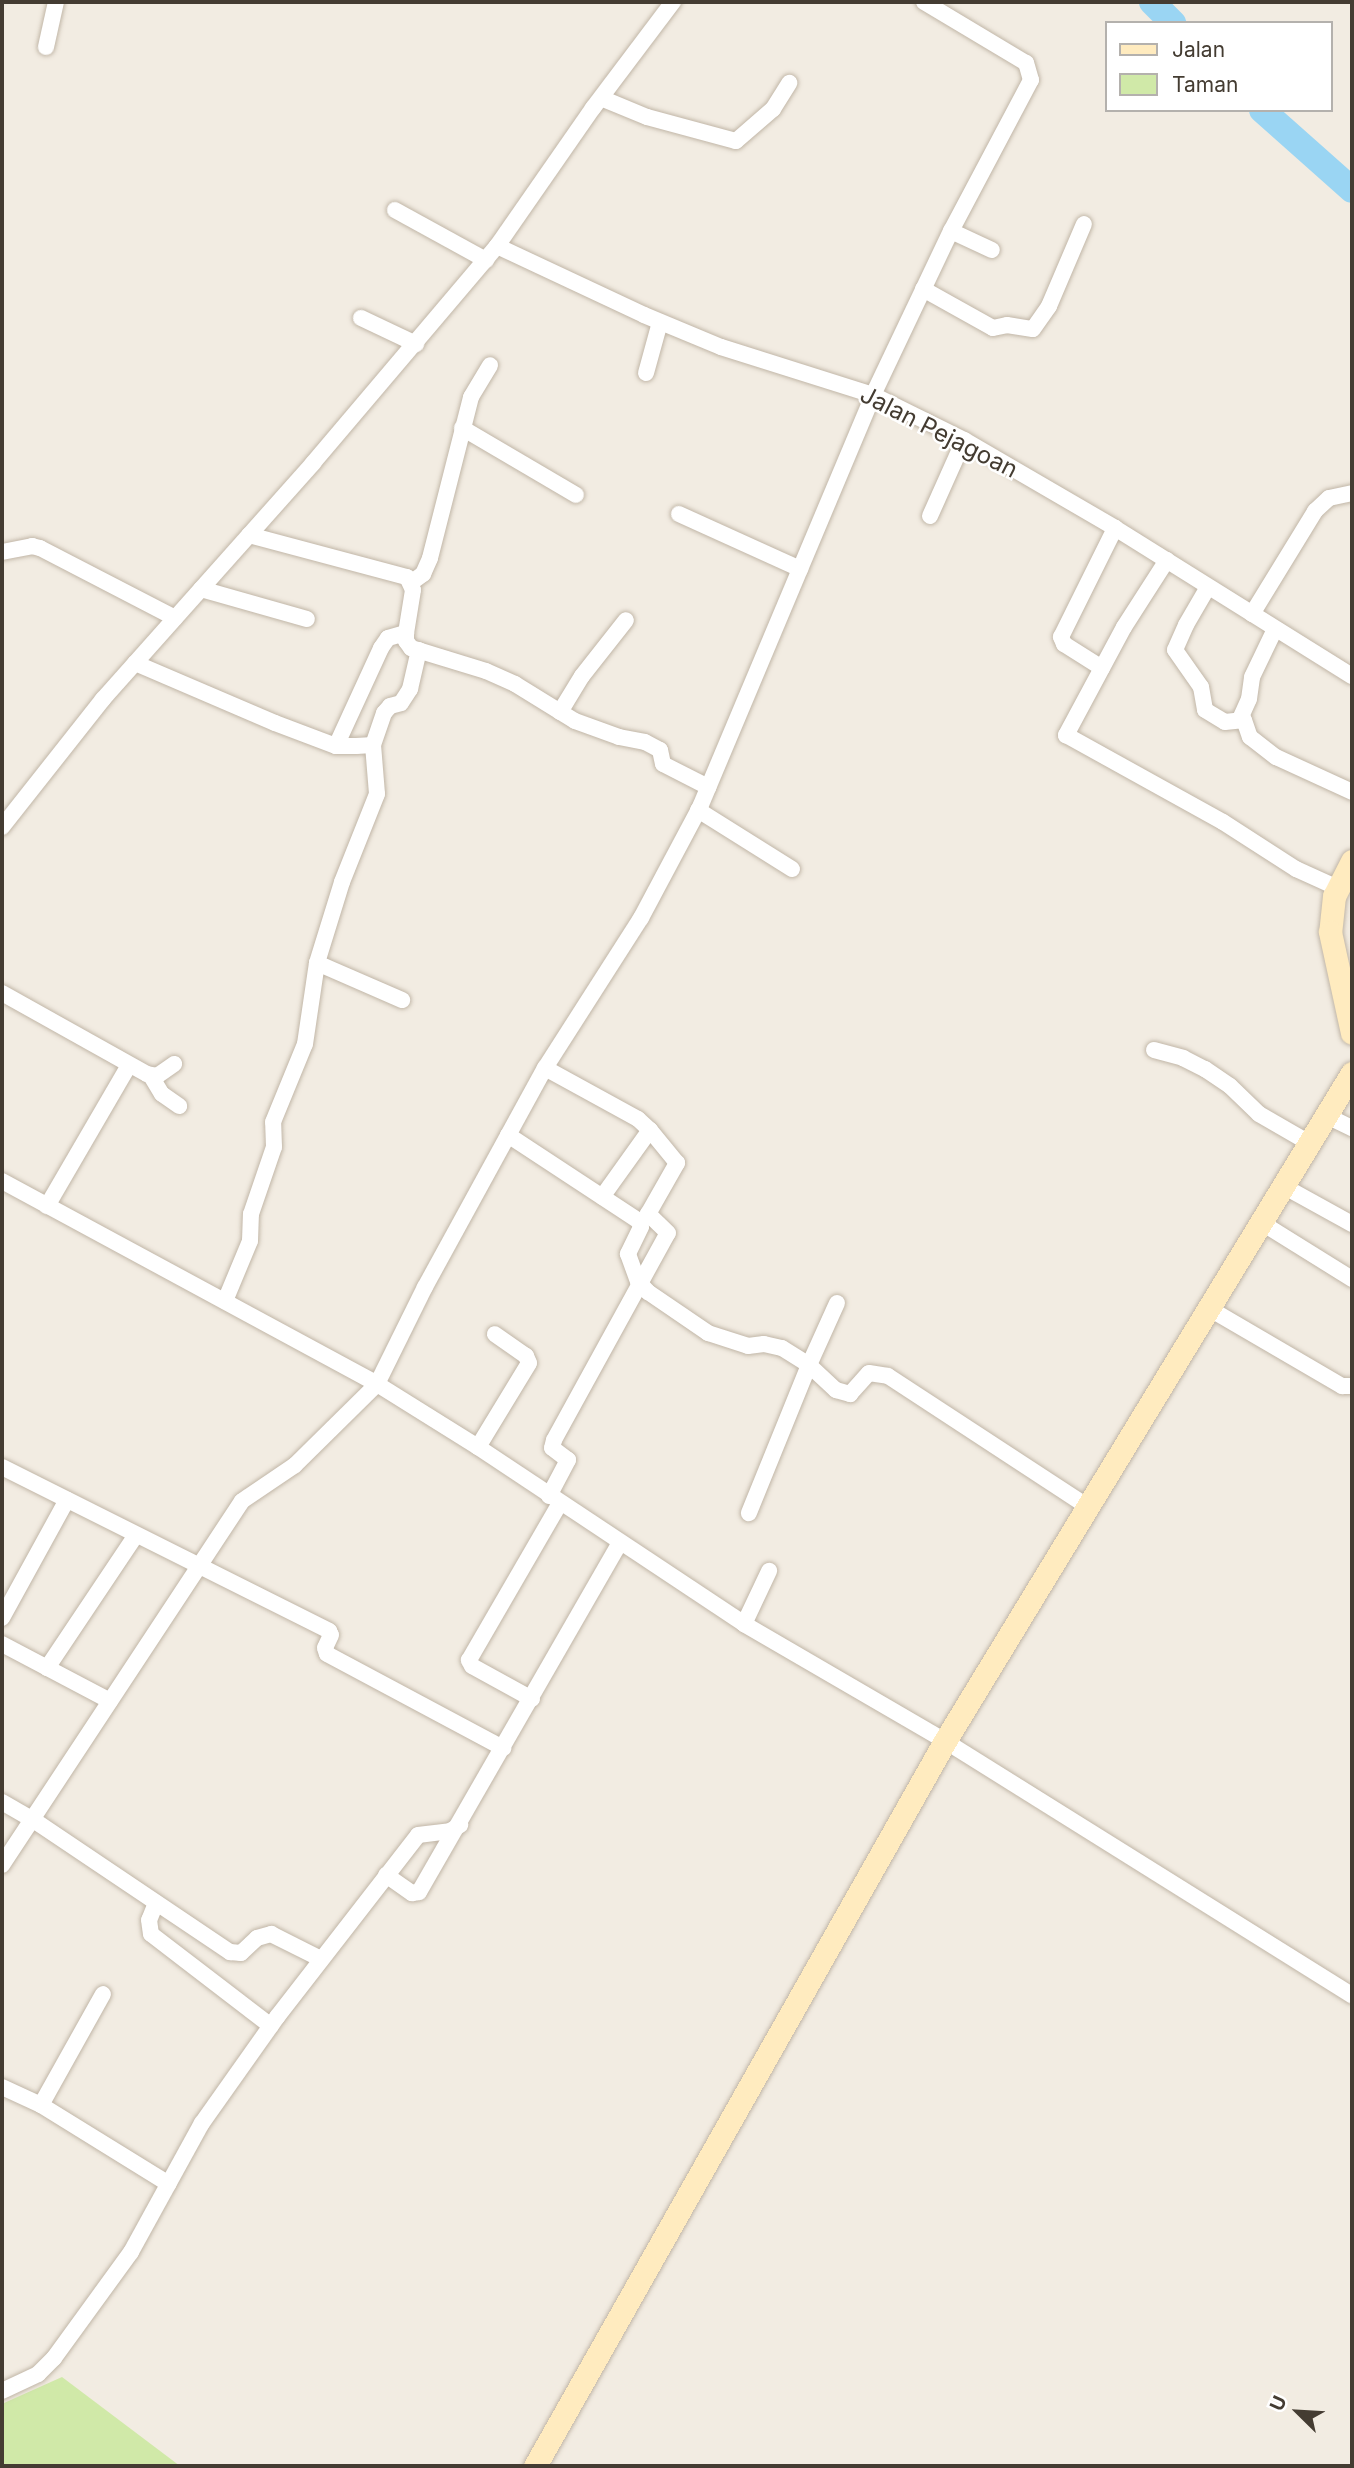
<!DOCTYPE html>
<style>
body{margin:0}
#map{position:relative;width:1354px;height:2468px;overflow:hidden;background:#f2ece2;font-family:Inter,sans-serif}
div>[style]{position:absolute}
.green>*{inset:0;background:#d0e9a8}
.river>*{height:26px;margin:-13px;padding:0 13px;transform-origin:13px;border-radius:13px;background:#9ad5f3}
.roads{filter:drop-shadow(0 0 2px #c1b6a7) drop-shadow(0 0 2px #c1b6a7)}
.street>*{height:16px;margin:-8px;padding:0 8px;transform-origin:8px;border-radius:8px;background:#fff}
.secondary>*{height:23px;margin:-11.5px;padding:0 11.5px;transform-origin:11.5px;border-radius:11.5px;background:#ffebbf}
span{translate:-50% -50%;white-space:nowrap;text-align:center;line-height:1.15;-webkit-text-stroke:5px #fff;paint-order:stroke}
.street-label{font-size:24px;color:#443c32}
.frame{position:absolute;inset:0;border:4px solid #443c32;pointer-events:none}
.legend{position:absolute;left:1105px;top:21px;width:228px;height:91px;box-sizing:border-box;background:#fff;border:2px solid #b4b1ad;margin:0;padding:9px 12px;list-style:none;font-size:21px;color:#443c32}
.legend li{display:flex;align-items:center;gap:14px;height:35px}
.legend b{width:35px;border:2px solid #b4b1ad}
.north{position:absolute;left:1263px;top:2377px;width:70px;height:70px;-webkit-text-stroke:5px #fff;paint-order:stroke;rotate:294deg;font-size:19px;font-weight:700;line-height:28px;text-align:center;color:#443c32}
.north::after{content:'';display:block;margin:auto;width:24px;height:32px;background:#443c32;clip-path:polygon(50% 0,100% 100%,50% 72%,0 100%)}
</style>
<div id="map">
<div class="green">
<div style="clip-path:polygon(62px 2377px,180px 2466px,2px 2466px,4px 2403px)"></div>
</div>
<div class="river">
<div style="left:1152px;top:2px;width:30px;rotate:45deg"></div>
<div style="left:1262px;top:110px;width:120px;rotate:41.6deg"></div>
</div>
<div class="roads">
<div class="street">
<div style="left:46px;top:47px;width:46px;rotate:-77.5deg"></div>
<div style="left:601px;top:98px;width:50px;rotate:22.4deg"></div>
<div style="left:647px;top:117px;width:92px;rotate:15.1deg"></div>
<div style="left:736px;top:141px;width:49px;rotate:-40.9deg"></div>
<div style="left:773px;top:109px;width:31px;rotate:-58deg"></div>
<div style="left:395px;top:210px;width:104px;rotate:28.8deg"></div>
<div style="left:951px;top:231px;width:45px;rotate:24.9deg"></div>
<div style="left:497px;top:246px;width:162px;rotate:25.1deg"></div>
<div style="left:644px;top:315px;width:83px;rotate:22.6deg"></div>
<div style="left:721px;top:347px;width:159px;rotate:17.5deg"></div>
<div style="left:873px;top:395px;width:102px;rotate:26.3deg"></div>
<div style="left:964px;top:440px;width:175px;rotate:30.2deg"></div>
<div style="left:1115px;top:528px;width:279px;rotate:32deg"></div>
<div style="left:923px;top:289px;width:80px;rotate:29.1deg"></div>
<div style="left:993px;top:328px;width:14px;rotate:-12deg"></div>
<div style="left:1007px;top:325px;width:26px;rotate:9deg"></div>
<div style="left:1033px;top:329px;width:28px;rotate:-55deg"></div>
<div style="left:1049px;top:306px;width:89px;rotate:-66.9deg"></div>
<div style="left:361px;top:318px;width:61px;rotate:25.3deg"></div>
<div style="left:646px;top:373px;width:53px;rotate:-74.6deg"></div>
<div style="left:462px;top:428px;width:132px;rotate:30.4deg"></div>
<div style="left:679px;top:514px;width:133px;rotate:24.4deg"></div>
<div style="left:930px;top:516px;width:83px;rotate:-65.9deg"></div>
<div style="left:249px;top:535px;width:163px;rotate:14.9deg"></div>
<div style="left:407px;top:577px;width:14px;rotate:65deg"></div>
<div style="left:413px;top:590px;width:44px;rotate:99.2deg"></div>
<div style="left:406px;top:633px;width:8px;rotate:90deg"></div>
<div style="left:406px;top:641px;width:9px;rotate:54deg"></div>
<div style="left:411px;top:648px;width:78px;rotate:17deg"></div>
<div style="left:486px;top:671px;width:32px;rotate:24deg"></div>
<div style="left:515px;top:684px;width:70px;rotate:31.7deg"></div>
<div style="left:575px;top:721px;width:47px;rotate:20deg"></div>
<div style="left:619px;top:737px;width:26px;rotate:11deg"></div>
<div style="left:645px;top:742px;width:17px;rotate:28deg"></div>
<div style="left:660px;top:750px;width:14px;rotate:78deg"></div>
<div style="left:663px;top:764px;width:51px;rotate:27.1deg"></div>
<div style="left:2px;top:552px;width:31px;rotate:-11deg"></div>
<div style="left:32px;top:546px;width:8px;rotate:14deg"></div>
<div style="left:40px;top:548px;width:152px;rotate:27.4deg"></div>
<div style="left:1167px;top:560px;width:80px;rotate:122.7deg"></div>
<div style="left:1124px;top:627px;width:123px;rotate:118.2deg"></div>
<div style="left:1066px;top:735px;width:179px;rotate:29deg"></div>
<div style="left:1223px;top:822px;width:87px;rotate:32.8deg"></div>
<div style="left:1296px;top:869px;width:46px;rotate:24.3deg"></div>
<div style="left:412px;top:582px;width:14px;rotate:-36deg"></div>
<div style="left:423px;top:574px;width:17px;rotate:-66deg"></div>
<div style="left:430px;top:558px;width:166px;rotate:-75.7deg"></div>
<div style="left:471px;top:397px;width:37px;rotate:-59deg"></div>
<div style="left:1208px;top:587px;width:44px;rotate:120.1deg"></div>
<div style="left:1186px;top:625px;width:27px;rotate:114deg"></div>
<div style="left:1175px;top:650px;width:45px;rotate:54.9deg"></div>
<div style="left:1201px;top:687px;width:23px;rotate:80deg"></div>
<div style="left:1205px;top:710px;width:23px;rotate:31deg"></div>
<div style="left:1225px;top:722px;width:19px;rotate:-6deg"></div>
<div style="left:1244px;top:720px;width:18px;rotate:71deg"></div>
<div style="left:1250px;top:737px;width:33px;rotate:38deg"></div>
<div style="left:1276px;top:757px;width:84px;rotate:24.7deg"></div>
<div style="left:201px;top:589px;width:110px;rotate:15.8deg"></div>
<div style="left:1252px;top:614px;width:121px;rotate:-58.5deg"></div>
<div style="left:1315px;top:511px;width:19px;rotate:-43deg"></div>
<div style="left:1329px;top:498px;width:24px;rotate:-12deg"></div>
<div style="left:135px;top:663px;width:152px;rotate:23.2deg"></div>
<div style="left:275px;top:723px;width:65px;rotate:20.7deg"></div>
<div style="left:336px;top:746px;width:20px"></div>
<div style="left:356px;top:746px;width:17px;rotate:-3deg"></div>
<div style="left:373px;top:745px;width:34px;rotate:-71deg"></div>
<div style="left:384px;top:713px;width:9px;rotate:-49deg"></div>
<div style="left:390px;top:706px;width:11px;rotate:-15deg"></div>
<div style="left:401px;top:703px;width:17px;rotate:-57deg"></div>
<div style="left:410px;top:689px;width:40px;rotate:-77deg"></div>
<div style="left:1102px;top:668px;width:45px;rotate:-147.7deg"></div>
<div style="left:1064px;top:644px;width:8px;rotate:-113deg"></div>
<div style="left:1061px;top:637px;width:122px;rotate:-63.6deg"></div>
<div style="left:560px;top:712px;width:42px;rotate:-58.6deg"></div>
<div style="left:582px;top:676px;width:71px;rotate:-51.8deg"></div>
<div style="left:1240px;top:719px;width:22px;rotate:-66deg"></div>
<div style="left:1249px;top:699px;width:22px;rotate:-82deg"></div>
<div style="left:1252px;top:677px;width:53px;rotate:-64.4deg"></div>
<div style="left:373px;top:745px;width:49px;rotate:85.3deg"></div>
<div style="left:377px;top:794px;width:95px;rotate:111.7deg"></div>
<div style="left:342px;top:882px;width:85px;rotate:107.2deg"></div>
<div style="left:317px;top:963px;width:93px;rotate:23.5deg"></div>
<div style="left:336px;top:746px;width:108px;rotate:-65.3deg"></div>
<div style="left:381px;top:648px;width:12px;rotate:-55deg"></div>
<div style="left:388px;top:638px;width:19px;rotate:-16deg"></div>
<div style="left:698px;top:810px;width:111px;rotate:32.1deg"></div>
<div style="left:2px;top:827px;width:163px;rotate:-51.7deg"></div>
<div style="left:103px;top:699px;width:316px;rotate:-48.3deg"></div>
<div style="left:313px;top:463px;width:285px;rotate:-49.7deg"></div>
<div style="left:497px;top:246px;width:168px;rotate:-55.2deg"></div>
<div style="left:593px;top:108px;width:133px;rotate:-53deg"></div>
<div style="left:2px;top:993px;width:166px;rotate:29.2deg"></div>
<div style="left:147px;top:1074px;width:10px;rotate:11deg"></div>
<div style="left:157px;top:1076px;width:21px;rotate:-35deg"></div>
<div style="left:1154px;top:1050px;width:30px;rotate:15deg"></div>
<div style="left:1183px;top:1058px;width:25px;rotate:27deg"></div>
<div style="left:1205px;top:1069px;width:30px;rotate:34deg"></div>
<div style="left:1230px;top:1086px;width:40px;rotate:44deg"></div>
<div style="left:1259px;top:1114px;width:60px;rotate:30deg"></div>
<div style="left:545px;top:1068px;width:106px;rotate:28.7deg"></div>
<div style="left:638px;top:1119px;width:16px;rotate:43deg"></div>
<div style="left:650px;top:1130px;width:82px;rotate:125.6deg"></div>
<div style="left:151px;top:1076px;width:21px;rotate:59deg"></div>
<div style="left:162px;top:1094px;width:21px;rotate:35deg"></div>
<div style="left:1327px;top:1116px;width:28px;rotate:26deg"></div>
<div style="left:508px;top:1135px;width:157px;rotate:33.3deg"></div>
<div style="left:639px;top:1221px;width:6px;rotate:72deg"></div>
<div style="left:641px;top:1227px;width:30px;rotate:116deg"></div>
<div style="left:628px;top:1254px;width:29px;rotate:70deg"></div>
<div style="left:638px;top:1281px;width:15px;rotate:48deg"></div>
<div style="left:648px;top:1292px;width:73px;rotate:34.3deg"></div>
<div style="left:708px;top:1333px;width:42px;rotate:18deg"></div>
<div style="left:748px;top:1346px;width:16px;rotate:-7deg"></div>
<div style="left:764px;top:1344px;width:18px;rotate:13deg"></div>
<div style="left:782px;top:1348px;width:32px;rotate:32deg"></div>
<div style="left:809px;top:1365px;width:160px;rotate:112.1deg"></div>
<div style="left:2px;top:1181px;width:426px;rotate:28.4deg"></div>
<div style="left:377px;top:1384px;width:119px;rotate:32deg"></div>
<div style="left:478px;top:1447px;width:320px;rotate:33.6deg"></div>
<div style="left:744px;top:1624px;width:233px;rotate:30.2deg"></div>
<div style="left:945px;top:1741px;width:480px;rotate:32deg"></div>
<div style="left:1285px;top:1187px;width:77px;rotate:28.9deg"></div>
<div style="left:47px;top:1206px;width:163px;rotate:-59.8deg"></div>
<div style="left:1262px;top:1223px;width:106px;rotate:31.9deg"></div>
<div style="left:225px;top:1301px;width:65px;rotate:-67.4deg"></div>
<div style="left:250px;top:1241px;width:27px;rotate:-88deg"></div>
<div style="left:251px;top:1214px;width:71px;rotate:-71.1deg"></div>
<div style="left:274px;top:1147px;width:25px;rotate:-92deg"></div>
<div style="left:273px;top:1122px;width:84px;rotate:-67.7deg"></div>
<div style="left:305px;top:1044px;width:82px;rotate:-81.6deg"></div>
<div style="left:837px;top:1303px;width:68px;rotate:114.3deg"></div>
<div style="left:809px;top:1365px;width:37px;rotate:43deg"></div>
<div style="left:836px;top:1390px;width:15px;rotate:16deg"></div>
<div style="left:850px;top:1394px;width:28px;rotate:-48deg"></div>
<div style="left:869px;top:1373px;width:19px;rotate:9deg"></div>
<div style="left:888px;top:1376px;width:239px;rotate:33.2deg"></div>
<div style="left:1210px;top:1309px;width:153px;rotate:30.3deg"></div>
<div style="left:1342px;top:1386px;width:10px"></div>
<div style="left:478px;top:1447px;width:98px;rotate:-58.7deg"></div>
<div style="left:529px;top:1363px;width:8px;rotate:-113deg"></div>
<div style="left:526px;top:1356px;width:38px;rotate:-145deg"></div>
<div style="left:2px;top:1467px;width:366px;rotate:26.6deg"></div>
<div style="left:329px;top:1631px;width:4px;rotate:63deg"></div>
<div style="left:331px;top:1635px;width:14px;rotate:115deg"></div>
<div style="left:325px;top:1648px;width:6px;rotate:72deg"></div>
<div style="left:327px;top:1654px;width:200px;rotate:28.1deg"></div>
<div style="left:549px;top:1496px;width:41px;rotate:-62.2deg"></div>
<div style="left:568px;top:1460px;width:20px;rotate:-143deg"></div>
<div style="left:552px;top:1448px;width:8px;rotate:-76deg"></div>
<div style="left:554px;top:1440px;width:236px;rotate:-61.2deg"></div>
<div style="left:668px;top:1233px;width:28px;rotate:-136deg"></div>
<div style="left:648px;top:1214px;width:59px;rotate:-60.4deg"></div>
<div style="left:677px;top:1163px;width:43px;rotate:-129.3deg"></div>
<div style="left:2px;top:1618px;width:135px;rotate:-61.2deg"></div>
<div style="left:744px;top:1624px;width:59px;rotate:-64.7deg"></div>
<div style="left:2px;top:1644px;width:122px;rotate:27.8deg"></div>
<div style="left:47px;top:1668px;width:160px;rotate:-56.2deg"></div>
<div style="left:532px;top:1699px;width:68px;rotate:-151.2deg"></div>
<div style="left:472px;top:1666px;width:7px;rotate:-117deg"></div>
<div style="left:469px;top:1660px;width:181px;rotate:-59.9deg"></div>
<div style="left:2px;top:1802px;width:34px;rotate:30deg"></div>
<div style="left:32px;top:1819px;width:239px;rotate:33.9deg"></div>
<div style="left:230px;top:1952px;width:11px;rotate:5deg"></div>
<div style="left:241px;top:1953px;width:22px;rotate:-43deg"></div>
<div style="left:257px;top:1938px;width:15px;rotate:-16deg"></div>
<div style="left:271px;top:1934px;width:56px;rotate:26.6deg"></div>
<div style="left:2px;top:1865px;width:436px;rotate:-56.6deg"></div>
<div style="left:242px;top:1501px;width:64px;rotate:-34.2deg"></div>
<div style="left:295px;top:1465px;width:115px;rotate:-44.6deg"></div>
<div style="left:377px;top:1384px;width:108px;rotate:-63.7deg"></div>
<div style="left:425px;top:1287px;width:250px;rotate:-61.3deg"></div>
<div style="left:545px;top:1068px;width:178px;rotate:-57.4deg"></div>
<div style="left:641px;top:918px;width:126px;rotate:-62deg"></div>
<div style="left:700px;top:807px;width:447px;rotate:-67.2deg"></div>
<div style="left:873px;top:395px;width:182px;rotate:-64.6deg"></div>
<div style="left:951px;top:231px;width:171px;rotate:-62.1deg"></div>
<div style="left:1031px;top:80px;width:18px;rotate:-106deg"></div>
<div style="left:1026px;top:63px;width:119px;rotate:-149.1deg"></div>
<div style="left:386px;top:1875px;width:32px;rotate:35deg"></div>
<div style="left:412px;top:1893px;width:7px;rotate:-8deg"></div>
<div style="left:419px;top:1892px;width:403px;rotate:-60.1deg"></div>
<div style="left:156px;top:1903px;width:18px;rotate:112deg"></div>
<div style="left:149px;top:1920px;width:14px;rotate:82deg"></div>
<div style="left:151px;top:1934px;width:151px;rotate:37.5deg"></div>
<div style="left:2px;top:2087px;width:43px;rotate:24.8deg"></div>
<div style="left:41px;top:2105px;width:150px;rotate:31.7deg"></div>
<div style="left:41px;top:2105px;width:127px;rotate:-60.8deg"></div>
<div style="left:2px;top:2391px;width:40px;rotate:-25deg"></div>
<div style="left:38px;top:2374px;width:23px;rotate:-45deg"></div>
<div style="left:54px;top:2358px;width:131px;rotate:-54deg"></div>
<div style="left:131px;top:2252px;width:147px;rotate:-61.2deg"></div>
<div style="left:202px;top:2123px;width:130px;rotate:-54.7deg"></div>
<div style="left:277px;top:2017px;width:230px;rotate:-52.2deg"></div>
<div style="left:418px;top:1835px;width:32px;rotate:-7deg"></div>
<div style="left:450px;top:1831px;width:12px;rotate:-31deg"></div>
</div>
<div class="secondary">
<div style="left:1352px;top:861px;width:39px;rotate:117deg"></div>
<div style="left:1334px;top:896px;width:36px;rotate:96deg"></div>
<div style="left:1330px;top:932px;width:103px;rotate:77.7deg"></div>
<div style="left:535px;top:2466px;width:833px;rotate:-60.51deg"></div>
<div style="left:945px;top:1741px;width:782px;rotate:-58.65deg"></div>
</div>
</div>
<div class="street-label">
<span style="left:939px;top:432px;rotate:27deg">Jalan Pejagoan</span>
</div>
<div class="frame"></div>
<ul class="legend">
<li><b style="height:9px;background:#ffebbf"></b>Jalan</li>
<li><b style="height:19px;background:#d0e9a8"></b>Taman</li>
</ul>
<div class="north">U</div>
</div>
